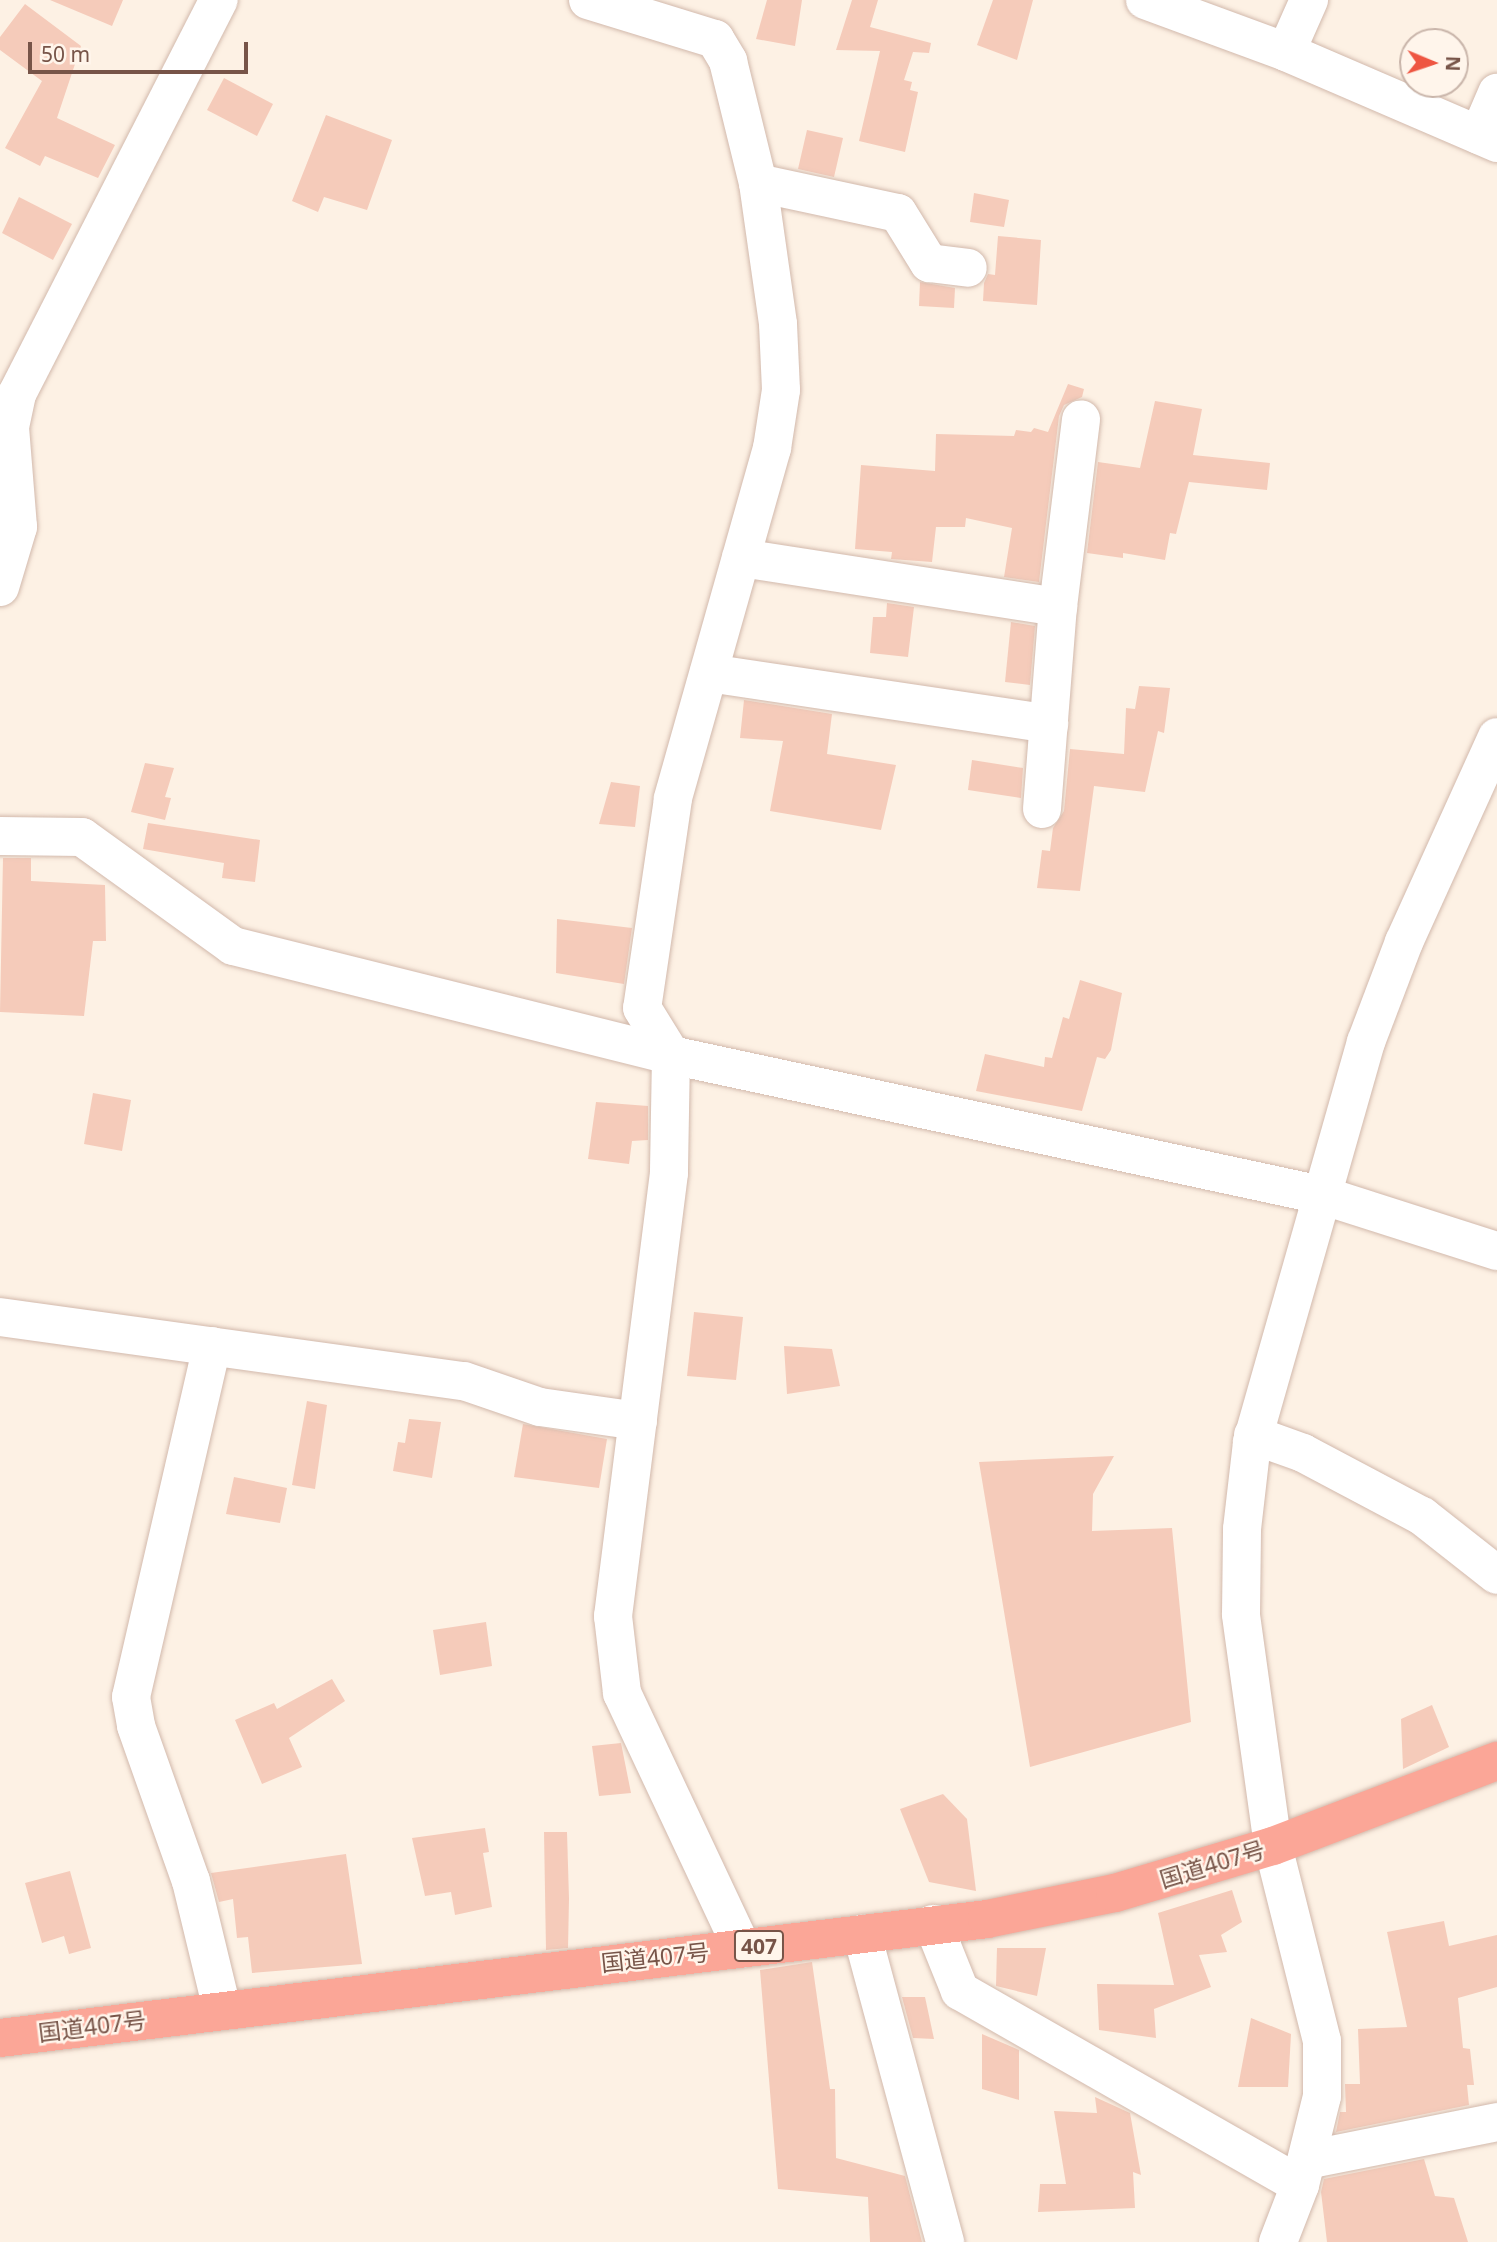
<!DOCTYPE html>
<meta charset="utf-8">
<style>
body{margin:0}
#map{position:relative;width:1497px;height:2242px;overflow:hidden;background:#fdf1e4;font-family:"Noto Sans","Noto Sans JP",sans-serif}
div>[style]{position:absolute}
.building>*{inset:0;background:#f5cbba}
.roads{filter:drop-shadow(0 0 2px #d2b9ac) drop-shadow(0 0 2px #d2b9ac)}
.minor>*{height:38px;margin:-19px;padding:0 19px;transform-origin:19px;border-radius:19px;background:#fff}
.highway>*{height:38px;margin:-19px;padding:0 19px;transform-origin:19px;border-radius:19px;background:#fba697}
span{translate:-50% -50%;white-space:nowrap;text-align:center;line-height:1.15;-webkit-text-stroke:5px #fff5eb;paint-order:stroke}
.shield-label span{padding:2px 5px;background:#fff5eb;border:2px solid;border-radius:5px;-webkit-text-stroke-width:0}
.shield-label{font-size:21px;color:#775448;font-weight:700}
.street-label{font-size:23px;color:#775448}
.north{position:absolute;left:1399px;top:28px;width:70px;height:70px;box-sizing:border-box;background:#fff5eb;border:2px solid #c9b5aa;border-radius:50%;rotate:92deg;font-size:19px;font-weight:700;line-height:28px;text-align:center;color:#775448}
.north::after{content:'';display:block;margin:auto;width:24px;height:32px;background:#ee5642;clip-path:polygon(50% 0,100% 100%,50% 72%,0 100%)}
.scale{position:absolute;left:28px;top:42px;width:220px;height:32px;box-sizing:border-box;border:4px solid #775448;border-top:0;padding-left:9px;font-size:21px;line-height:24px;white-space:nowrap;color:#775448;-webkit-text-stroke:5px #fff5eb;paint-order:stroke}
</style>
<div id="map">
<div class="building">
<div style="clip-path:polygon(50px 0,123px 0,112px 26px)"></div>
<div style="clip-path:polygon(767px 0,802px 0,795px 46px,756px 39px)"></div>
<div style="clip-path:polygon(852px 0,878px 0,870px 27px,931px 43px,929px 53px,913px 52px,904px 80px,912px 82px,910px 90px,918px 92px,905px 152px,859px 141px,880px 51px,836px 50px)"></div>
<div style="clip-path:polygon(993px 0,1033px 0,1017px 60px,977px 45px)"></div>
<div style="clip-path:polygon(25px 4px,81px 46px,57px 118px,115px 145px,98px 178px,45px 156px,40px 166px,5px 148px,42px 81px,0 50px,0 37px)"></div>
<div style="clip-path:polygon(224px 78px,273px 104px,257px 136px,207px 110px)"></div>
<div style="clip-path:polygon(326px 115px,392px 140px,367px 210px,324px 197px,318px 212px,292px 201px)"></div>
<div style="clip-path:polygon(807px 130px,843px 138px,834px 177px,798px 169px)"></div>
<div style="clip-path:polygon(974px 193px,1009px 200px,1004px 227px,970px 222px)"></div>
<div style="clip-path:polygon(19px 197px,72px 224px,53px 260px,2px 233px)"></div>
<div style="clip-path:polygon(998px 236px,1041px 240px,1037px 305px,983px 301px,984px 283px,988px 274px,995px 275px)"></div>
<div style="clip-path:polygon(920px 282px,955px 288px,954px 308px,919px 306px)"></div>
<div style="clip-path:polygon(1068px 384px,1084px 389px,1082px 397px,1064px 405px,1059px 416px,1039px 582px,1004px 577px,1012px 528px,966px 518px,965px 527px,936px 527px,932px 562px,891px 559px,892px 552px,855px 549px,861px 465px,935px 471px,936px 434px,1014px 436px,1016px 430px,1031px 432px,1034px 428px,1048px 432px)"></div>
<div style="clip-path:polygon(1155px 401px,1202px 409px,1193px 455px,1270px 463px,1267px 490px,1189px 482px,1176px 534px,1170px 533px,1165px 560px,1123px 553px,1123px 558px,1087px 553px,1098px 462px,1140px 468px)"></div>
<div style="clip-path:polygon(887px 603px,914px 607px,908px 657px,870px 653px,873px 617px,886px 617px)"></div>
<div style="clip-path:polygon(1011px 622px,1035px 626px,1030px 685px,1005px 682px)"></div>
<div style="clip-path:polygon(1139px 686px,1170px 688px,1164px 733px,1158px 731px,1145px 792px,1094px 786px,1080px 891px,1037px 888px,1042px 850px,1050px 851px,1053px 828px,1064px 811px,1070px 749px,1124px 754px,1126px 708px,1135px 709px)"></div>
<div style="clip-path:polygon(744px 700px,832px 714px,827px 754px,896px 765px,881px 830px,770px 811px,783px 741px,740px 738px)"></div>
<div style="clip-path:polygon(972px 760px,1023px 768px,1021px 798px,968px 790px)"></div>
<div style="clip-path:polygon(145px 763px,174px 768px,165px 797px,171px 798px,165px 820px,131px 812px)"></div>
<div style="clip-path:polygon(611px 782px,640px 786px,635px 827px,599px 824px)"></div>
<div style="clip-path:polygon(148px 823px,260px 840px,255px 882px,222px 878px,224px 863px,143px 849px)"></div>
<div style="clip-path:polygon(3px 858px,31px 858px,31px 881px,105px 885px,106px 941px,93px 941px,84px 1016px,0 1012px)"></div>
<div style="clip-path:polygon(557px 919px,632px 928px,624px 984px,556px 973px)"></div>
<div style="clip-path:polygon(1080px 980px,1122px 993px,1111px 1050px,1105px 1059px,1097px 1057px,1082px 1111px,976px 1091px,985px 1054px,1044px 1067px,1045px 1057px,1052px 1058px,1063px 1017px,1069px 1019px)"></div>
<div style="clip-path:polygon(93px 1093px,131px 1100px,122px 1151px,84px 1144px)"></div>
<div style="clip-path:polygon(596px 1102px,648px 1106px,648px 1140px,632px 1141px,629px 1164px,588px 1159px)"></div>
<div style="clip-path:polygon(694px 1312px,743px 1317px,736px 1380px,687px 1376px)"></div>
<div style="clip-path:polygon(784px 1346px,832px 1349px,840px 1386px,787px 1394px)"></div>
<div style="clip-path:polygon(307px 1401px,327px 1405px,315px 1489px,292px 1485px)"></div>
<div style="clip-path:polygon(409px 1419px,441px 1422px,432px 1478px,393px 1471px,398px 1442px,405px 1443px)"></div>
<div style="clip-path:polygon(523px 1424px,607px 1439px,599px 1488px,514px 1477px)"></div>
<div style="clip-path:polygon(1114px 1456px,1093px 1494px,1092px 1531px,1172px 1528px,1191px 1722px,1030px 1767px,979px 1462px)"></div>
<div style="clip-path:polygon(234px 1477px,287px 1488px,280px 1523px,226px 1514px)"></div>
<div style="clip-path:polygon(486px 1622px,492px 1666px,440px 1675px,433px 1630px)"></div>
<div style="clip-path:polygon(332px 1679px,345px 1701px,289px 1738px,302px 1767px,262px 1784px,235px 1720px,274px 1703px,277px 1709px)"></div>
<div style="clip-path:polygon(1432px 1705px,1449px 1747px,1403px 1769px,1401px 1719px)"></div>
<div style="clip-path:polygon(621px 1743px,631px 1793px,599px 1796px,592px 1746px)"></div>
<div style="clip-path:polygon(943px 1794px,967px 1819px,976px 1891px,929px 1882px,900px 1809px)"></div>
<div style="clip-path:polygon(485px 1828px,489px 1852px,483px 1853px,492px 1907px,455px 1915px,451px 1892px,425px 1896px,412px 1838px)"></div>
<div style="clip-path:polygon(544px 1832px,567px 1832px,569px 1899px,568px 1948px,546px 1950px)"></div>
<div style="clip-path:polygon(346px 1854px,362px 1964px,252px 1973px,248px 1937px,237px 1938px,233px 1899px,219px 1902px,211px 1873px)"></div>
<div style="clip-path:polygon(70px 1871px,91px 1948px,69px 1954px,64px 1936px,42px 1943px,25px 1883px)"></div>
<div style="clip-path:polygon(1232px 1890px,1242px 1922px,1221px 1935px,1227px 1952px,1199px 1955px,1211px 1987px,1154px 2009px,1156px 2038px,1099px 2030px,1097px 1984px,1174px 1985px,1158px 1913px)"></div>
<div style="clip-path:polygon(1444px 1921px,1449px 1946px,1497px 1935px,1497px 1987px,1458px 1998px,1463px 2048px,1470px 2049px,1474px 2085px,1467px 2085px,1469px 2105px,1336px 2132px,1340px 2112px,1346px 2112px,1345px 2084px,1360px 2084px,1358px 2029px,1407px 2027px,1387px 1932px)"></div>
<div style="clip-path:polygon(997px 1948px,1046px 1948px,1037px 1996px,996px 1986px)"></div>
<div style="clip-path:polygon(812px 1962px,830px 2089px,835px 2089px,836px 2158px,905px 2176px,922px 2242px,870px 2242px,868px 2197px,778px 2189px,760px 1970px)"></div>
<div style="clip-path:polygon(902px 1997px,925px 1997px,934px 2039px,913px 2038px)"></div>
<div style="clip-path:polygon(1251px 2018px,1291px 2034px,1288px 2087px,1238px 2087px)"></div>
<div style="clip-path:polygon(982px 2034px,1019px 2050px,1019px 2100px,982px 2089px)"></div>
<div style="clip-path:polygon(1095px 2097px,1130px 2113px,1141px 2175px,1133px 2172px,1135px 2208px,1038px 2212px,1040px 2184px,1066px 2184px,1054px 2111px,1097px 2113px)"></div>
<div style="clip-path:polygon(1424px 2159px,1435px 2196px,1454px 2198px,1468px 2242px,1327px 2242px,1321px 2192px,1324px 2179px)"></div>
</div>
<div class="roads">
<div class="minor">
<div style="left:588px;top:0;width:133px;rotate:17.1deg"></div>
<div style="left:715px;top:39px;width:26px;rotate:59deg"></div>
<div style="left:728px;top:61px;width:126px;rotate:76.2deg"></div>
<div style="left:758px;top:183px;width:142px;rotate:81.9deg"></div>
<div style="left:778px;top:324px;width:66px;rotate:87.4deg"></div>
<div style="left:781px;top:390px;width:59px;rotate:98.8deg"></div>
<div style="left:772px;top:448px;width:365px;rotate:105.8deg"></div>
<div style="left:673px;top:799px;width:211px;rotate:98.4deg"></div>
<div style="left:642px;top:1008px;width:55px;rotate:58.3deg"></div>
<div style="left:671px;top:1055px;width:118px;rotate:91deg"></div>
<div style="left:669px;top:1173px;width:447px;rotate:97.2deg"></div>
<div style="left:613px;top:1616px;width:78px;rotate:83.3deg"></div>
<div style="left:622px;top:1693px;width:282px;rotate:64.8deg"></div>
<div style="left:1145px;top:0;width:150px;rotate:20.2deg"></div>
<div style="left:1286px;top:52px;width:230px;rotate:23.3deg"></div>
<div style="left:1286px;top:52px;width:57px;rotate:-66.1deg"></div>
<div style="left:1479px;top:135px;width:46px;rotate:-66.8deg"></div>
<div style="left:758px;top:183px;width:143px;rotate:12.1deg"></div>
<div style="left:898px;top:213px;width:59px;rotate:58.2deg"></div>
<div style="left:929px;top:263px;width:39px;rotate:7deg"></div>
<div style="left:741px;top:558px;width:321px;rotate:8.8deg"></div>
<div style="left:0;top:587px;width:63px;rotate:-73.3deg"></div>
<div style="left:18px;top:527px;width:100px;rotate:-94.6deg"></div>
<div style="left:10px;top:427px;width:34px;rotate:-78deg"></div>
<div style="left:17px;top:394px;width:443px;rotate:-62.9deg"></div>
<div style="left:709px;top:673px;width:344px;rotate:8.5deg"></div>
<div style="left:1042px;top:809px;width:203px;rotate:-85.5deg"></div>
<div style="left:1058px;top:607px;width:189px;rotate:-83deg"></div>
<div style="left:0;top:836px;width:82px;rotate:0.7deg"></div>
<div style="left:82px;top:837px;width:186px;rotate:35.8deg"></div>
<div style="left:233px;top:946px;width:451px;rotate:14deg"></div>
<div style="left:671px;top:1055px;width:665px;rotate:12.15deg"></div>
<div style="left:1321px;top:1195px;width:185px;rotate:17.7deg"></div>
<div style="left:0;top:1317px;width:468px;rotate:7.9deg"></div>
<div style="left:464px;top:1381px;width:80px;rotate:18.9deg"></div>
<div style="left:540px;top:1407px;width:99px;rotate:8.1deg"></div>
<div style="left:212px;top:1346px;width:360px;rotate:103deg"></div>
<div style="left:131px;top:1697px;width:29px;rotate:80deg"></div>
<div style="left:136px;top:1726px;width:164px;rotate:70.5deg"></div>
<div style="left:191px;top:1881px;width:132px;rotate:76.4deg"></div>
<div style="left:1253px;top:1435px;width:53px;rotate:19.8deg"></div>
<div style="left:1303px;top:1453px;width:135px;rotate:27.9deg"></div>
<div style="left:1422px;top:1516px;width:95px;rotate:38.2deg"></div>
<div style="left:933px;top:1924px;width:72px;rotate:68.1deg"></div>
<div style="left:960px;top:1991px;width:391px;rotate:29.7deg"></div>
<div style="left:862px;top:1934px;width:319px;rotate:74.9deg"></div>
<div style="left:1307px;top:2160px;width:194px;rotate:-11.3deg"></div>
<div style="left:1278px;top:2242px;width:61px;rotate:-68.9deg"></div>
<div style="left:1300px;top:2185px;width:92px;rotate:-76.1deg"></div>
<div style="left:1322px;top:2096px;width:55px;rotate:-90deg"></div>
<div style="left:1322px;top:2041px;width:201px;rotate:-104.1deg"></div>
<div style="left:1273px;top:1846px;width:234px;rotate:-97.9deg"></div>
<div style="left:1241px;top:1614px;width:85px;rotate:-89.3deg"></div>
<div style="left:1242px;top:1529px;width:88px;rotate:-83.4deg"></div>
<div style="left:1252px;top:1442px;width:416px;rotate:-74.1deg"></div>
<div style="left:1366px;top:1042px;width:107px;rotate:-69.2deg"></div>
<div style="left:1404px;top:942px;width:225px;rotate:-65.6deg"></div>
</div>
<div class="highway">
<div style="left:0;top:2038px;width:994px;rotate:-6.87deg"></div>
<div style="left:987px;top:1919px;width:131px;rotate:-11.5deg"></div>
<div style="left:1115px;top:1893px;width:165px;rotate:-16.6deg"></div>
<div style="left:1273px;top:1846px;width:240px;rotate:-20.8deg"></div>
</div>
</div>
<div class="shield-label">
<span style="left:759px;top:1946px">407</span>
</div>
<div class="street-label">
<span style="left:1212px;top:1864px;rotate:-17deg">国道407号</span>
<span style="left:655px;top:1957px;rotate:-6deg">国道407号</span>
<span style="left:92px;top:2026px;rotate:-7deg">国道407号</span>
</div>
<div class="north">N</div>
<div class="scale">50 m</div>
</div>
